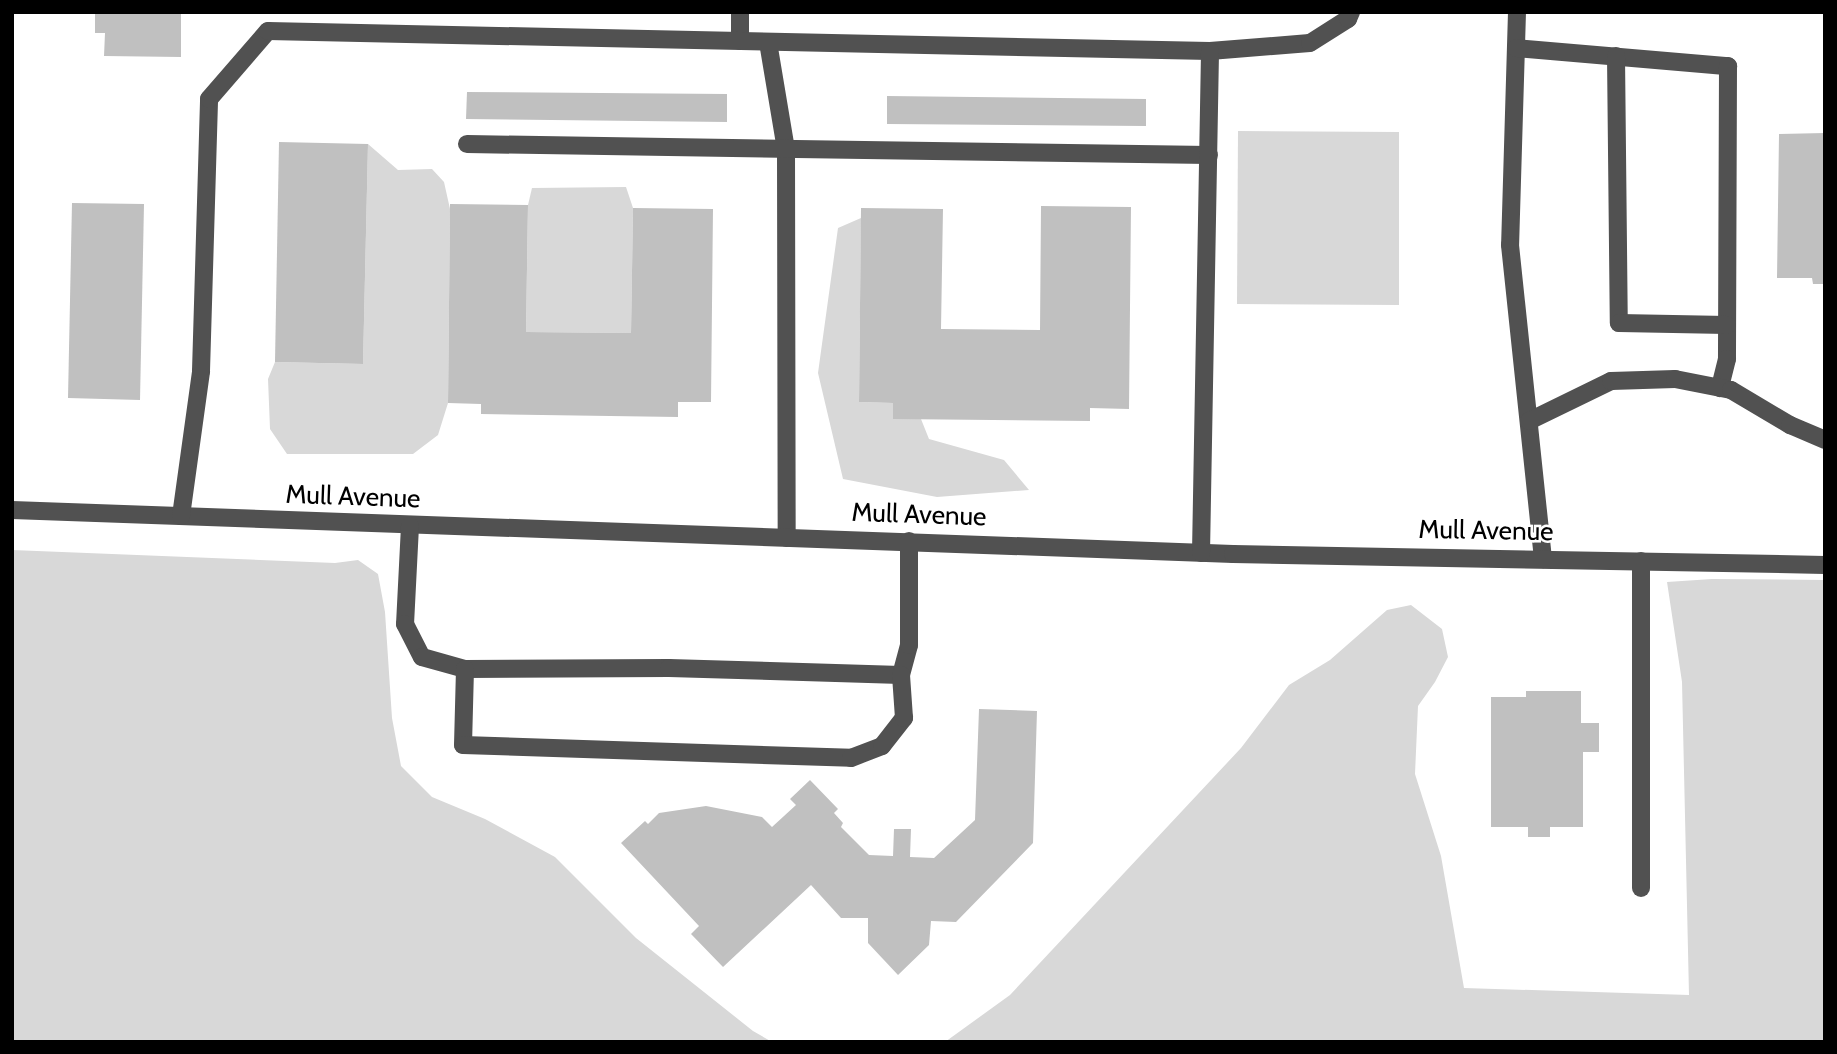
<!DOCTYPE html>
<style>
body{margin:0}
#map{position:relative;width:1837px;height:1054px;overflow:hidden;background:#fff;font-family:Cabin,sans-serif}
div>[style]{position:absolute}
.green>*{inset:0;background:#d8d8d8}
.building>*{inset:0;background:#c0c0c0}
.minor>*{height:18px;margin:-9px;padding:0 9px;transform-origin:9px;border-radius:9px;background:#515151}
span{translate:-50% -50%;white-space:nowrap;text-align:center;line-height:1.15;-webkit-text-stroke:5px #fff;paint-order:stroke}
.street-label{font-size:26px;color:#000}
.frame{position:absolute;inset:0;border:14px solid #000;pointer-events:none}
</style>
<div id="map">
<div class="green">
<div style="clip-path:polygon(1238px 131px,1399px 132px,1399px 305px,1237px 304px)"></div>
<div style="clip-path:polygon(368px 144px,398px 170px,432px 169px,444px 182px,450px 209px,448px 403px,438px 435px,413px 454px,287px 454px,270px 429px,268px 379px,275px 362px,363px 364px)"></div>
<div style="clip-path:polygon(626px 187px,633px 208px,631px 333px,526px 332px,528px 205px,532px 188px)"></div>
<div style="clip-path:polygon(861px 218px,859px 402px,893px 403px,921px 419px,929px 439px,1004px 460px,1029px 490px,937px 497px,843px 479px,818px 373px,838px 228px)"></div>
<div style="clip-path:polygon(12px 550px,335px 563px,358px 560px,378px 574px,385px 612px,392px 718px,401px 766px,432px 797px,485px 819px,555px 857px,636px 938px,753px 1031px,772px 1042px,12px 1042px)"></div>
<div style="clip-path:polygon(1712px 579px,1825px 580px,1825px 1042px,945px 1042px,1010px 995px,1241px 748px,1289px 685px,1330px 660px,1387px 610px,1411px 605px,1442px 629px,1448px 657px,1435px 682px,1418px 706px,1415px 774px,1441px 856px,1464px 988px,1689px 995px,1682px 682px,1667px 582px)"></div>
</div>
<div class="building">
<div style="clip-path:polygon(95px 12px,181px 12px,181px 57px,104px 56px,105px 33px,95px 33px)"></div>
<div style="clip-path:polygon(467px 92px,727px 94px,727px 122px,466px 119px)"></div>
<div style="clip-path:polygon(887px 96px,1146px 99px,1146px 126px,887px 124px)"></div>
<div style="clip-path:polygon(1825px 133px,1825px 284px,1813px 284px,1812px 278px,1777px 278px,1779px 134px)"></div>
<div style="clip-path:polygon(279px 142px,368px 144px,363px 364px,275px 362px)"></div>
<div style="clip-path:polygon(72px 203px,144px 204px,140px 400px,68px 398px)"></div>
<div style="clip-path:polygon(450px 204px,528px 205px,526px 332px,631px 333px,633px 208px,713px 209px,711px 402px,678px 402px,678px 417px,481px 414px,481px 404px,448px 403px)"></div>
<div style="clip-path:polygon(1041px 206px,1131px 207px,1129px 409px,1090px 408px,1090px 421px,893px 419px,893px 403px,859px 402px,861px 208px,943px 209px,941px 329px,1040px 330px)"></div>
<div style="clip-path:polygon(1526px 691px,1581px 691px,1581px 723px,1599px 723px,1599px 752px,1583px 752px,1583px 827px,1550px 827px,1550px 837px,1528px 837px,1528px 827px,1491px 827px,1491px 697px,1526px 697px)"></div>
<div style="clip-path:polygon(979px 709px,1037px 711px,1033px 843px,956px 922px,931px 921px,929px 945px,898px 975px,868px 943px,868px 918px,841px 918px,811px 885px,723px 967px,691px 934px,699px 926px,621px 843px,645px 821px,648px 824px,659px 813px,706px 806px,762px 817px,772px 827px,796px 805px,790px 799px,810px 780px,838px 809px,834px 813px,843px 823px,841px 827px,869px 855px,893px 856px,894px 829px,911px 829px,910px 857px,934px 858px,975px 820px)"></div>
</div>
<div class="minor">
<div style="left:1517px;top:12px;width:233px;rotate:91.7deg"></div>
<div style="left:1510px;top:245px;width:316px;rotate:84deg"></div>
<div style="left:740px;top:41px;width:29px;rotate:-90deg"></div>
<div style="left:768px;top:42px;width:109px;rotate:80.5deg"></div>
<div style="left:786px;top:149px;width:389px;rotate:89.9deg"></div>
<div style="left:1516px;top:48px;width:213px;rotate:4.9deg"></div>
<div style="left:1728px;top:66px;width:293px;rotate:90.2deg"></div>
<div style="left:1727px;top:359px;width:30px;rotate:104deg"></div>
<div style="left:1616px;top:56px;width:267px;rotate:89.4deg"></div>
<div style="left:1619px;top:323px;width:108px;rotate:1.1deg"></div>
<div style="left:467px;top:144px;width:742px;rotate:0.85deg"></div>
<div style="left:1529px;top:421px;width:91px;rotate:-26deg"></div>
<div style="left:1611px;top:381px;width:64px;rotate:-1.8deg"></div>
<div style="left:1675px;top:379px;width:57px;rotate:11.1deg"></div>
<div style="left:1731px;top:390px;width:69px;rotate:30.7deg"></div>
<div style="left:1790px;top:425px;width:38px;rotate:23deg"></div>
<div style="left:12px;top:510px;width:1222px;rotate:2.06deg"></div>
<div style="left:1233px;top:554px;width:592px;rotate:1.06deg"></div>
<div style="left:181px;top:516px;width:146px;rotate:-82.1deg"></div>
<div style="left:201px;top:371px;width:272px;rotate:-88.3deg"></div>
<div style="left:209px;top:99px;width:90px;rotate:-49.1deg"></div>
<div style="left:268px;top:31px;width:942px;rotate:1.22deg"></div>
<div style="left:1210px;top:51px;width:100px;rotate:-4.6deg"></div>
<div style="left:1310px;top:43px;width:45px;rotate:-32.3deg"></div>
<div style="left:1348px;top:19px;width:8px;rotate:-67deg"></div>
<div style="left:410px;top:526px;width:98px;rotate:92.9deg"></div>
<div style="left:405px;top:624px;width:37px;rotate:63deg"></div>
<div style="left:422px;top:657px;width:45px;rotate:15.6deg"></div>
<div style="left:465px;top:669px;width:204px;rotate:-0.3deg"></div>
<div style="left:669px;top:668px;width:232px;rotate:1.7deg"></div>
<div style="left:901px;top:675px;width:31px;rotate:-75deg"></div>
<div style="left:909px;top:645px;width:104px;rotate:-90deg"></div>
<div style="left:1201px;top:553px;width:502px;rotate:-88.97deg"></div>
<div style="left:1641px;top:561px;width:327px;rotate:90deg"></div>
<div style="left:465px;top:669px;width:76px;rotate:91.5deg"></div>
<div style="left:463px;top:745px;width:388px;rotate:1.9deg"></div>
<div style="left:851px;top:758px;width:33px;rotate:-21deg"></div>
<div style="left:882px;top:746px;width:36px;rotate:-52deg"></div>
<div style="left:904px;top:718px;width:43px;rotate:-94deg"></div>
</div>
<div class="street-label">
<span style="left:353px;top:497px;rotate:2deg">Mull Avenue</span>
<span style="left:919px;top:515px;rotate:2deg">Mull Avenue</span>
<span style="left:1486px;top:531px;rotate:1deg">Mull Avenue</span>
</div>
<div class="frame"></div>
</div>
